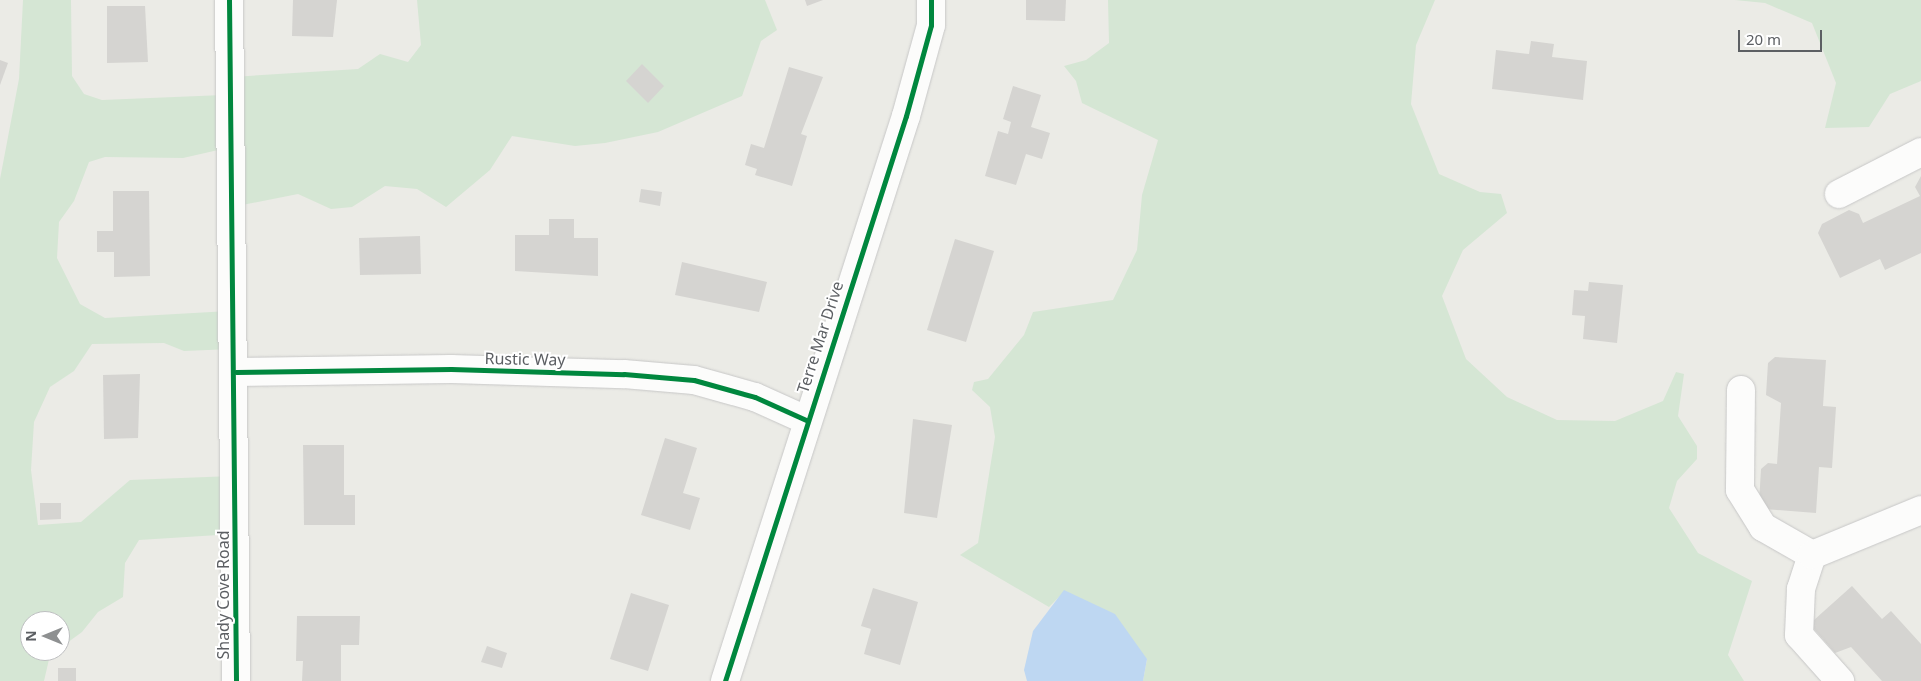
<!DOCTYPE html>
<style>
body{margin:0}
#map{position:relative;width:1921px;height:681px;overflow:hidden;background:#ebebe6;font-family:"Noto Sans",sans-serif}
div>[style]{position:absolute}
.green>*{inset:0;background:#d5e6d4}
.water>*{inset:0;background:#bed7f2}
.building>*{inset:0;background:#d5d4d1}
.roads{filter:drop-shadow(0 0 1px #c7c7c7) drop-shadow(0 0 1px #c7c7c7)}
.minor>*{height:28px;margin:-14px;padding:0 14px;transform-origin:14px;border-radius:14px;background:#fcfcfb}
.cycleway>*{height:5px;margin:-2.5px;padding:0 2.5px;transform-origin:2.5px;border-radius:2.5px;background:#00873e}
span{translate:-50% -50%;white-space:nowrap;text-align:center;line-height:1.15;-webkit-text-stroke:4px #fff;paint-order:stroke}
.street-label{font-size:16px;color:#5c5f63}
.north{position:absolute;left:20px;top:611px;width:50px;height:50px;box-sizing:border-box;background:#fff;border:1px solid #bebfc1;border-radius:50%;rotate:270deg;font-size:14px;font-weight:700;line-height:20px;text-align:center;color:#5c5f63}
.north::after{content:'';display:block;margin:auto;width:18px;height:22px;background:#8e9091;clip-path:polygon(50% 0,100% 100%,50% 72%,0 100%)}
.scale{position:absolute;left:1738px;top:30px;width:84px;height:22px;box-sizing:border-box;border:2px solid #5c5f63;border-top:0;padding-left:6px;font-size:15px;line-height:18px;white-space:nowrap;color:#5c5f63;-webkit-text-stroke:4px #fff;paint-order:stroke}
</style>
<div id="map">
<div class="green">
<div style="clip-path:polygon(23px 0,71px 0,72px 76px,84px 94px,102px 100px,223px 95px,232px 77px,358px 69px,380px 54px,408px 62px,421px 45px,417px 0,765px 0,777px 30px,761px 41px,742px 96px,658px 132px,605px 143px,575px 146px,512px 136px,490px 170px,446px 207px,417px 189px,385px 186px,352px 207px,331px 209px,298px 194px,232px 207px,227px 148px,183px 158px,105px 157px,89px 162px,74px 201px,59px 222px,57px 258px,80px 304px,105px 318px,229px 311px,232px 349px,184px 351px,164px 343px,92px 344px,74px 371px,50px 387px,34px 422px,31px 470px,38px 525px,81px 522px,130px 480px,232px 476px,234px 534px,139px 540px,125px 563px,123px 597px,98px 612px,82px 632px,60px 648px,60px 621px,30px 621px,30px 651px,56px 651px,50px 655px,44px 681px,0 681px,0 179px,19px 79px)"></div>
<div style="clip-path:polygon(1108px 0,1435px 0,1416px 45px,1411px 104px,1439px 174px,1480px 192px,1501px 194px,1507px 213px,1463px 250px,1442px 296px,1466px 359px,1507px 397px,1557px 420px,1615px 421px,1663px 401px,1676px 372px,1684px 374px,1678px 416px,1697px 446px,1697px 459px,1677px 481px,1669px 508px,1698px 553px,1752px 581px,1728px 655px,1744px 681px,1143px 681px,1147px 659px,1065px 591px,1049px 607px,960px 555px,978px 543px,995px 437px,990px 407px,972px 390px,974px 382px,988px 379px,1024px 335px,1033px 312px,1113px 300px,1137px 250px,1142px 195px,1158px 140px,1082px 103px,1076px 81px,1064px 66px,1086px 60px,1109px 43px)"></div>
<div style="clip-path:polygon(1735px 0,1921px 0,1921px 81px,1890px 94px,1869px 127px,1825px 128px,1836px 83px,1812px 23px,1765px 3px)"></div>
</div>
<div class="water">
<div style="clip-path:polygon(1064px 590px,1115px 614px,1147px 659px,1143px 681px,1027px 681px,1024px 670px,1033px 631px)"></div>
</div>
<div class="building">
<div style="clip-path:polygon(293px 0,337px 0,333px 37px,292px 36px)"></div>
<div style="clip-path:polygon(805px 0,823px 0,807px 6px)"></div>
<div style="clip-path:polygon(1026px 0,1066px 0,1065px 21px,1026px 20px)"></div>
<div style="clip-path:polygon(107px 6px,145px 6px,148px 62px,107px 63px)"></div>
<div style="clip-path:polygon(1531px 41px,1554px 44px,1552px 57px,1587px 61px,1583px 100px,1492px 89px,1496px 50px,1529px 54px)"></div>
<div style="clip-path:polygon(0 60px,8px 63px,0 85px)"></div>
<div style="clip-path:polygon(642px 64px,664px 86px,648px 103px,626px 81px)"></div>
<div style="clip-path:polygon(789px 67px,823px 77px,801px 134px,807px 136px,792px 186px,755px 175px,757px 169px,745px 165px,751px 144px,764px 148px)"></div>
<div style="clip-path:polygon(1013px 86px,1041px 95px,1031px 127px,1050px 133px,1042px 159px,1026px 154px,1016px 185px,985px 176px,998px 131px,1008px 134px,1011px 122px,1003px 119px)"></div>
<div style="clip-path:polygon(1921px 176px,1921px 253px,1885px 270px,1880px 259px,1840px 278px,1818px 233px,1822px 224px,1849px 210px,1859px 214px,1863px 223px,1920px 196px,1915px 187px)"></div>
<div style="clip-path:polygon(641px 189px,662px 192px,660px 206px,639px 202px)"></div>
<div style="clip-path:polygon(113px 191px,149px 191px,150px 276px,114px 277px,114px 252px,97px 252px,97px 231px,113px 231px)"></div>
<div style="clip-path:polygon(549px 219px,574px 219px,574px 238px,598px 238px,598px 276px,515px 271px,515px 235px,549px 235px)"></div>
<div style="clip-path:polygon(420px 236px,421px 274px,360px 275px,359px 238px)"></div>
<div style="clip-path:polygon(955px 239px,994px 251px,966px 342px,927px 330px)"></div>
<div style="clip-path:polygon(682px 262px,767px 282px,759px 312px,675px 295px)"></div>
<div style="clip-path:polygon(1589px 282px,1623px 285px,1617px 343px,1583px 339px,1585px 316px,1572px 315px,1574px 290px,1588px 291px)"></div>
<div style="clip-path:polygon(1775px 357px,1826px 360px,1823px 406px,1836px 407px,1832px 468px,1819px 467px,1816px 513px,1765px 509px,1759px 503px,1761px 469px,1768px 463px,1777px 464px,1781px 403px,1766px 395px,1768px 363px)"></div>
<div style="clip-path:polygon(140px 374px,138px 438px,104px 439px,103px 375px)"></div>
<div style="clip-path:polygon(913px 419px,952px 425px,937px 518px,904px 513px)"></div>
<div style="clip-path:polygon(665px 438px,697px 448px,683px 493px,700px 498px,690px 530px,641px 515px)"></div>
<div style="clip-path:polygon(303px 445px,344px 445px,344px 495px,355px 495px,355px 525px,304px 525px)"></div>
<div style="clip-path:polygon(40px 503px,61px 503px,61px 519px,40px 520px)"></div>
<div style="clip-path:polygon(1852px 586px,1882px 619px,1891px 611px,1921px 644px,1921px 681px,1882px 681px,1851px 647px,1835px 653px,1814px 629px,1814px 620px)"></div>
<div style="clip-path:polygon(873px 588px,918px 602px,900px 665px,864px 654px,871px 629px,861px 626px)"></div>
<div style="clip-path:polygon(631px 593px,669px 605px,648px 671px,610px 659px)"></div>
<div style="clip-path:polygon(297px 616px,360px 616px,359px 645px,341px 645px,341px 681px,302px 681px,303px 661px,296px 661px)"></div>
<div style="clip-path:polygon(487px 646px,507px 653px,502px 668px,481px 662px)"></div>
<div style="clip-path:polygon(58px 668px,76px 668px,76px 681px,58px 681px)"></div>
</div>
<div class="roads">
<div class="minor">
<div style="left:229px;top:0;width:681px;rotate:89.41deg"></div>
<div style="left:1839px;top:194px;width:92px;rotate:-27.1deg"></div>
<div style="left:236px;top:372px;width:215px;rotate:-0.8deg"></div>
<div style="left:451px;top:369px;width:173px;rotate:1.7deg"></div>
<div style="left:624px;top:374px;width:70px;rotate:4.9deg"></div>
<div style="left:694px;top:380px;width:63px;rotate:15.6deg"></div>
<div style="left:755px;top:397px;width:56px;rotate:24.3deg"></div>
<div style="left:1741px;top:390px;width:100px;rotate:90.6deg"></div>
<div style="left:1740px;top:490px;width:44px;rotate:58.1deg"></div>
<div style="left:1763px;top:527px;width:56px;rotate:29.7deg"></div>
<div style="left:1812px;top:555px;width:36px;rotate:108deg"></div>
<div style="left:1801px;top:589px;width:46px;rotate:92.5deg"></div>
<div style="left:1799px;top:635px;width:62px;rotate:48.3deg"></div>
<div style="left:1812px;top:555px;width:118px;rotate:-22.4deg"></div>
<div style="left:725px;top:681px;width:593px;rotate:-72.24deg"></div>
<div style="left:906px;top:116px;width:94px;rotate:-74.6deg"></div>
<div style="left:931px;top:25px;width:25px;rotate:-90deg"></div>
</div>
</div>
<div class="cycleway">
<div style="left:229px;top:0;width:681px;rotate:89.41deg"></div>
<div style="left:236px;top:372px;width:215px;rotate:-0.8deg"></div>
<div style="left:451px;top:369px;width:173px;rotate:1.7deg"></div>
<div style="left:624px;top:374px;width:70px;rotate:4.9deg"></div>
<div style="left:694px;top:380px;width:63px;rotate:15.6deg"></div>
<div style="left:755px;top:397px;width:56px;rotate:24.3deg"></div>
<div style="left:725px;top:681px;width:593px;rotate:-72.24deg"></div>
<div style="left:906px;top:116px;width:94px;rotate:-74.6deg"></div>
<div style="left:931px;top:25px;width:25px;rotate:-90deg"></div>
</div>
<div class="street-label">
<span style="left:820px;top:337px;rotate:-72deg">Terre Mar Drive</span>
<span style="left:525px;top:359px;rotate:1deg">Rustic Way</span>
<span style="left:223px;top:595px;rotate:-90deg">Shady Cove Road</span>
</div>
<div class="north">N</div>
<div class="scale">20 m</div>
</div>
